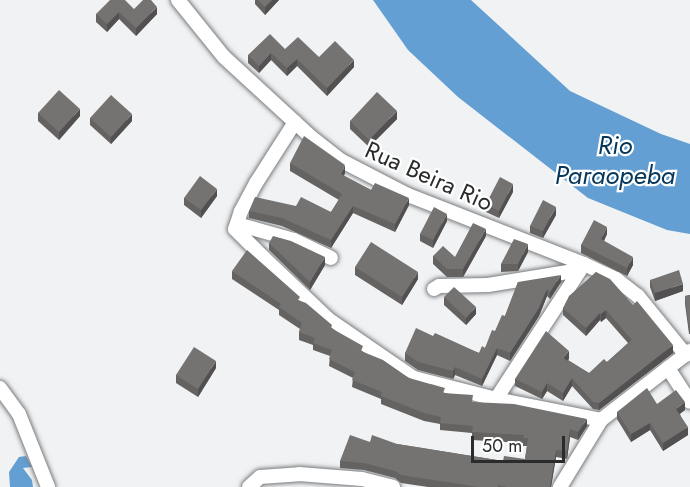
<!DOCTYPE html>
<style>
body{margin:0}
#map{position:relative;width:690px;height:487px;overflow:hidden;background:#f0f2f4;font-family:Jost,sans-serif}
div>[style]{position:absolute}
.water>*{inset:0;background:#639fd3}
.roads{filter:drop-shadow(0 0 2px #7a7c7e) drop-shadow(0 0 2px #7a7c7e)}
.street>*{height:14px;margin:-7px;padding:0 7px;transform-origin:7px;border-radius:7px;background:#fff}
.wall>*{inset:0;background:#656362}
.shaded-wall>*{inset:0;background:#525050}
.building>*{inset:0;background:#757372}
span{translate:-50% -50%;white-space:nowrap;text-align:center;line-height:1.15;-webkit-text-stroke:4.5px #fff;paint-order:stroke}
.street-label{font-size:24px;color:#2a2b2c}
.water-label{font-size:26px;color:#063659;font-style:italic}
.scale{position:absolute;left:471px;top:436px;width:94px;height:27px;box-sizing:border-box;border:3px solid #2a2b2c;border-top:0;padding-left:8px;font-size:18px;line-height:21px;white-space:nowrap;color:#2a2b2c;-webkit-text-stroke:4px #fff;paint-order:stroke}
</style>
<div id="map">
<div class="water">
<div style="clip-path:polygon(373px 0,471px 0,570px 91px,661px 134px,690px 144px,690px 234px,667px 230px,588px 198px,458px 97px,408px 50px)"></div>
<div style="clip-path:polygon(26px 456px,32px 467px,23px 468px,32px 480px,33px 487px,10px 487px,9px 472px,19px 457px)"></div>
</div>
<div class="roads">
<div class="street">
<div style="left:178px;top:0;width:73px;rotate:51.1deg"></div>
<div style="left:224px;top:57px;width:118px;rotate:42.6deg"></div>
<div style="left:311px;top:137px;width:39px;rotate:38deg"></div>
<div style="left:342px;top:161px;width:74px;rotate:27.3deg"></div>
<div style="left:408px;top:195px;width:189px;rotate:21.4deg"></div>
<div style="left:584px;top:264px;width:35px;rotate:25deg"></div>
<div style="left:616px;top:279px;width:28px;rotate:38deg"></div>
<div style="left:638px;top:296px;width:76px;rotate:50.9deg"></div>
<div style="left:295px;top:122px;width:72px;rotate:122.6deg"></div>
<div style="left:256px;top:183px;width:32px;rotate:118deg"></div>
<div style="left:241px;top:211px;width:19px;rotate:108deg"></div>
<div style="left:235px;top:229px;width:41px;rotate:45deg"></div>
<div style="left:264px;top:258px;width:88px;rotate:43.6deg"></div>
<div style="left:328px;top:319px;width:104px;rotate:34.5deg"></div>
<div style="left:414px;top:378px;width:85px;rotate:14.4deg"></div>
<div style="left:496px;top:399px;width:107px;rotate:11.3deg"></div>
<div style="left:237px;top:224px;width:59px;rotate:15.7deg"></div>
<div style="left:294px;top:240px;width:41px;rotate:25.9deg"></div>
<div style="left:434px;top:289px;width:6px;rotate:-31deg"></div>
<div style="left:439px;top:286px;width:49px;rotate:-1.2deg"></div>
<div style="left:488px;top:285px;width:93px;rotate:-9.3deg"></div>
<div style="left:668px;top:368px;width:40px;rotate:57.1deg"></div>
<div style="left:0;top:388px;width:32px;rotate:54deg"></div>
<div style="left:19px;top:414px;width:79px;rotate:68.3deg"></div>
<div style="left:496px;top:399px;width:161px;rotate:-56.9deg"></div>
<div style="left:249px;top:487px;width:15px;rotate:-42deg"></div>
<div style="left:260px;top:477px;width:39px;rotate:-4deg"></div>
<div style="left:299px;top:474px;width:63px;rotate:4.5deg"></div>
<div style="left:362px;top:479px;width:32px;rotate:14deg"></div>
<div style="left:560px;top:487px;width:79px;rotate:-58.5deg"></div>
<div style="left:601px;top:420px;width:113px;rotate:-37.8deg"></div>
</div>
</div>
<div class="wall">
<div style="clip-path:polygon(255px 0,279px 0,265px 15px,255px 4px)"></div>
<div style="clip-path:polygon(134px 9px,157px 14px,136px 36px,119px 19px,107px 32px,96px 22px,96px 14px)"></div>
<div style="clip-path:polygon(285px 49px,319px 57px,354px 67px,327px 96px,297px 66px,287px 76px,271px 60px,259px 73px,248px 63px,248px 55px)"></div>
<div style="clip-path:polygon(38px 113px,80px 116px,59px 140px,38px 121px)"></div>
<div style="clip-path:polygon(90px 118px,132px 121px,111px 144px,90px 125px)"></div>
<div style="clip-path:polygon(397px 119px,369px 147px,350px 129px,350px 121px)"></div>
<div style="clip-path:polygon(290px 163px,345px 173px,344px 176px,371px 190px,409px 205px,395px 232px,353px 213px,331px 248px,282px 226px,249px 218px,249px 211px,296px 206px,331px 212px,339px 200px,290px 171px)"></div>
<div style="clip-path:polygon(513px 192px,499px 218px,486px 212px,486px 204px)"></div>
<div style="clip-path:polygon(217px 196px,201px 218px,184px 205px,184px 198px)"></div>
<div style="clip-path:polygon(556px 215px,543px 238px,530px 233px,530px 226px)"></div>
<div style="clip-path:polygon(447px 221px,433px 248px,420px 241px,420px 234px)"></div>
<div style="clip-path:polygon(607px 234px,604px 241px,633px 265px,627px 276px,581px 253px,581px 245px)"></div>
<div style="clip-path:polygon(486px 236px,463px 277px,447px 277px,433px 264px,433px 256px,455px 257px)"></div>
<div style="clip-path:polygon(269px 243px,325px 265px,310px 290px,269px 250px)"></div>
<div style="clip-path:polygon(528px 252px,518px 271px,501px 272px,501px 264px)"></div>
<div style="clip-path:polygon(355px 267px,418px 279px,402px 305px,355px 275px)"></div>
<div style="clip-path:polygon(232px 271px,300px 301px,332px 328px,363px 352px,409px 378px,445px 393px,473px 402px,587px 426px,578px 440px,570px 437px,567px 459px,556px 457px,551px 487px,428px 487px,401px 483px,395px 478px,364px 470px,340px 468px,340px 461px,370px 442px,397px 444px,503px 461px,525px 459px,527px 446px,523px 446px,523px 443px,472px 440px,472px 433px,440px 430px,440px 424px,424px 421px,381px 404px,381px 399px,352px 387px,353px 378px,329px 366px,330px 356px,313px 350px,313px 345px,299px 340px,299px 332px,300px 329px,279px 315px,279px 310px,232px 279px)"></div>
<div style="clip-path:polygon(596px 272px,673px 353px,599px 410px,593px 409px,572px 386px,563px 401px,547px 391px,542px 399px,515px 386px,515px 379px,569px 359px,568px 360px,589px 373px,607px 362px,628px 343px,606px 318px,601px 322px,600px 320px,586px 336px,563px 315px,563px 308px)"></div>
<div style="clip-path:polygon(650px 280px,683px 291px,655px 301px,650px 287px)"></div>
<div style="clip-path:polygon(518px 282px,561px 282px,550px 299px,547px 296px,539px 316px,510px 361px,497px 355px,482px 386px,455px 375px,453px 379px,418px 370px,405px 361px,405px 353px,433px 336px,479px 353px,485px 348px,505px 316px)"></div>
<div style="clip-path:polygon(690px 295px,690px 334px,689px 334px,685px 304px,685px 296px)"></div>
<div style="clip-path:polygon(444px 297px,476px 314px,466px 325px,444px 305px)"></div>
<div style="clip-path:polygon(216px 368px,198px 397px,176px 383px,176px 375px)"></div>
<div style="clip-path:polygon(657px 404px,685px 410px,680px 414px,688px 435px,663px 451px,650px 430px,631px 442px,617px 419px,617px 412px)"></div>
</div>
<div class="shaded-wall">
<div style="clip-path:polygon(272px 0,279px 0,265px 15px,265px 7px)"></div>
<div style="clip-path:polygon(157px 7px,157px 14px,136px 36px,136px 28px)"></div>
<div style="clip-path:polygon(119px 12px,119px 19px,107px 32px,107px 24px)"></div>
<div style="clip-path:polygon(271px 53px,271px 60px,259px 73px,259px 66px)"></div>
<div style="clip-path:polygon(297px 59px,297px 66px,287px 76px,287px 68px)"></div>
<div style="clip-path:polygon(354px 60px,354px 67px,327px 96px,327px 88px)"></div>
<div style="clip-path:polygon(80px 109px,80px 116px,59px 140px,59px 132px)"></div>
<div style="clip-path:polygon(397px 111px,397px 119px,369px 147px,369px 140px)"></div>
<div style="clip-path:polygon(132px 114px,132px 121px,111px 144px,111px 137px)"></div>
<div style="clip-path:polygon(345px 165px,345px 173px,341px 181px,341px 174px)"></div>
<div style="clip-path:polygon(513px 184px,513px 192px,499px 218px,499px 211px)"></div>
<div style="clip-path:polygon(217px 189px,217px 196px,201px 218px,201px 210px)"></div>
<div style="clip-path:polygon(409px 198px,409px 205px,395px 232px,395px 224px)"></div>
<div style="clip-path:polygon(353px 206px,353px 213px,331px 248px,331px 240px)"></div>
<div style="clip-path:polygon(556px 207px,556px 215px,543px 238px,543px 231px)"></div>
<div style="clip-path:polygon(447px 214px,447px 221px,433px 248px,433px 240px)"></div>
<div style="clip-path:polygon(607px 227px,607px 234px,601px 247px,601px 239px)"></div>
<div style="clip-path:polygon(486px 229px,486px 236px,463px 277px,463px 269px)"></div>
<div style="clip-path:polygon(528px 244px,528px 252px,518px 271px,518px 264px)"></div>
<div style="clip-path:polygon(325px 257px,325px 265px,310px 290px,310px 282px)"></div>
<div style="clip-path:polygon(633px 257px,633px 265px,627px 276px,627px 268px)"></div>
<div style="clip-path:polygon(418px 272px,418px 279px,402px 305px,402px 297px)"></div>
<div style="clip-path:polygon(561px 275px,561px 282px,550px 299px,550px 292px)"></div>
<div style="clip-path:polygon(683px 284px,683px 291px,655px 301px,655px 293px)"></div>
<div style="clip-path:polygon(547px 289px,547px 296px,539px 316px,510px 361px,510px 353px)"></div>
<div style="clip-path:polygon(476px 307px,476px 314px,466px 325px,466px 318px)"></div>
<div style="clip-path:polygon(606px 310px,606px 318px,601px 322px,601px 314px)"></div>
<div style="clip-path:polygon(600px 313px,600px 320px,586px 336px,586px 328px)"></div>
<div style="clip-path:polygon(673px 345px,673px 353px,599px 410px,599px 403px)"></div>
<div style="clip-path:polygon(497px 348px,497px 355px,482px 386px,482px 379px)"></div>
<div style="clip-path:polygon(569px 351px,569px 359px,563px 365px,563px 358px)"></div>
<div style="clip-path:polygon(216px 361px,216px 368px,198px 397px,198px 389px)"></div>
<div style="clip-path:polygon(455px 367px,455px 375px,453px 379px,453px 371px)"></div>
<div style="clip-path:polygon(572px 378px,572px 386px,563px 401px,563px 393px)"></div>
<div style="clip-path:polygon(547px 383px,547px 391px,542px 399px,542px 392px)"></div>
<div style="clip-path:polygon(685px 402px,685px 410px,676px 416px,676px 409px)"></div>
<div style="clip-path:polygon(587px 419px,587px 426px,578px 440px,578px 432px)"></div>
<div style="clip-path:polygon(650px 423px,650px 430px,631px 442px,631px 434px)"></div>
<div style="clip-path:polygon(688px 427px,688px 435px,663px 451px,663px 443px)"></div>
<div style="clip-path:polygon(570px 429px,570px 437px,567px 459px,567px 451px)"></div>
<div style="clip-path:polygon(556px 450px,556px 457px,551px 487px,550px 487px)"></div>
</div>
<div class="building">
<div style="clip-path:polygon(110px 0,125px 0,134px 9px,143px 0,151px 0,157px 7px,136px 28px,119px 12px,107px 24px,96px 14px)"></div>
<div style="clip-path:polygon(258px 0,272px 0,265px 7px)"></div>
<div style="clip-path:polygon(270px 34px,285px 49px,298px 37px,319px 57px,335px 41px,354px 60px,327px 88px,297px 59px,287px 68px,271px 53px,259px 66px,248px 55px)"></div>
<div style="clip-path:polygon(59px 90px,80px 109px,59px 132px,38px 113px)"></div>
<div style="clip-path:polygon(377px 92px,397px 111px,369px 140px,350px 121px)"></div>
<div style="clip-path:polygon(111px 95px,132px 114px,111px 137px,90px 118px)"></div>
<div style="clip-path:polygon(304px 136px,345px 165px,341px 174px,371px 190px,375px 183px,409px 198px,395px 224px,353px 206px,331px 240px,282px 218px,249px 211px,255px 197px,296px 206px,301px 197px,331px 212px,342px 194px,290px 163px)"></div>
<div style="clip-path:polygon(200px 176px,217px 189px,201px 210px,184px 198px)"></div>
<div style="clip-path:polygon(500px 177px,513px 184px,499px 211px,486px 204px)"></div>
<div style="clip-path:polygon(543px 200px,556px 207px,543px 231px,530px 226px)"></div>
<div style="clip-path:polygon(434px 207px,447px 214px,433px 240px,420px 234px)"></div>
<div style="clip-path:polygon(594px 220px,607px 227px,601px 239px,633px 257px,627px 268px,581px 245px)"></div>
<div style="clip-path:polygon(473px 223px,486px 229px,463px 269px,447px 269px,433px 256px,443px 246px,455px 257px)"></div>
<div style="clip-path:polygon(273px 236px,291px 241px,325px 257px,310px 282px,269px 243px)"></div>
<div style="clip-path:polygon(514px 239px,528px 244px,518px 264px,501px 264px)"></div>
<div style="clip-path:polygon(371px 242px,418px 272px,402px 297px,355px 267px)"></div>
<div style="clip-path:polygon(247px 250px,300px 297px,298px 300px,306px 303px,332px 325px,331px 328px,363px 346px,361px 351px,383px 360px,409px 378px,445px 388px,443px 393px,473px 395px,472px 402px,514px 404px,587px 419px,578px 432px,570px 429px,567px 451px,556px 450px,550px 487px,507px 487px,498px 485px,498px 487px,479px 487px,401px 475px,395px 471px,364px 463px,340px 461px,350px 435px,370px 442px,372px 435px,397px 444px,503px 461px,504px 456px,525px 459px,528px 438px,523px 438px,524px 435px,472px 432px,473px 426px,440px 423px,441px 417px,424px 413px,381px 396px,382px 392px,352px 380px,355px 372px,329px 359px,332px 350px,313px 343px,315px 338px,299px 332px,302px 323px,279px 307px,281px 304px,232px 271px)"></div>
<div style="clip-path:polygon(679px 270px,683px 284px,655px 293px,650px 280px)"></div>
<div style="clip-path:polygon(596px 272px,610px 279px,633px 305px,637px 301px,673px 345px,599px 403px,593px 402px,572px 378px,563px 393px,547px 383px,542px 392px,515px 379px,546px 331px,569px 351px,563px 358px,589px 373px,604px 359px,607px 362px,632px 340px,606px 310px,601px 314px,600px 313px,586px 328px,563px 308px,569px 296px)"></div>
<div style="clip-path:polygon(561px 275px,550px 292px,547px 289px,539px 308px,510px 353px,497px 348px,482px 379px,455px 367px,453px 371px,418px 362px,405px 353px,416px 328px,433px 336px,435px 333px,479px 353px,482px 346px,485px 348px,492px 330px,495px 331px,502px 315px,505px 316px,518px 282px)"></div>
<div style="clip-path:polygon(454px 287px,476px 307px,466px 318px,444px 297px)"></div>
<div style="clip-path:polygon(690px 295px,690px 326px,689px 326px,685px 296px)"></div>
<div style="clip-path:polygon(194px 347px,216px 361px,198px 389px,176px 375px)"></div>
<div style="clip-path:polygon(647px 388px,657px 404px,676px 390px,685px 402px,676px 409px,688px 427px,663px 443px,650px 423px,631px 434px,617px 412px)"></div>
</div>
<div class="street-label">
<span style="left:429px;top:176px;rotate:24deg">Rua Beira Rio</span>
</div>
<div class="water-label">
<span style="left:615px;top:161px">Rio<br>Paraopeba</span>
</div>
<div class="scale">50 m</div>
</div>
